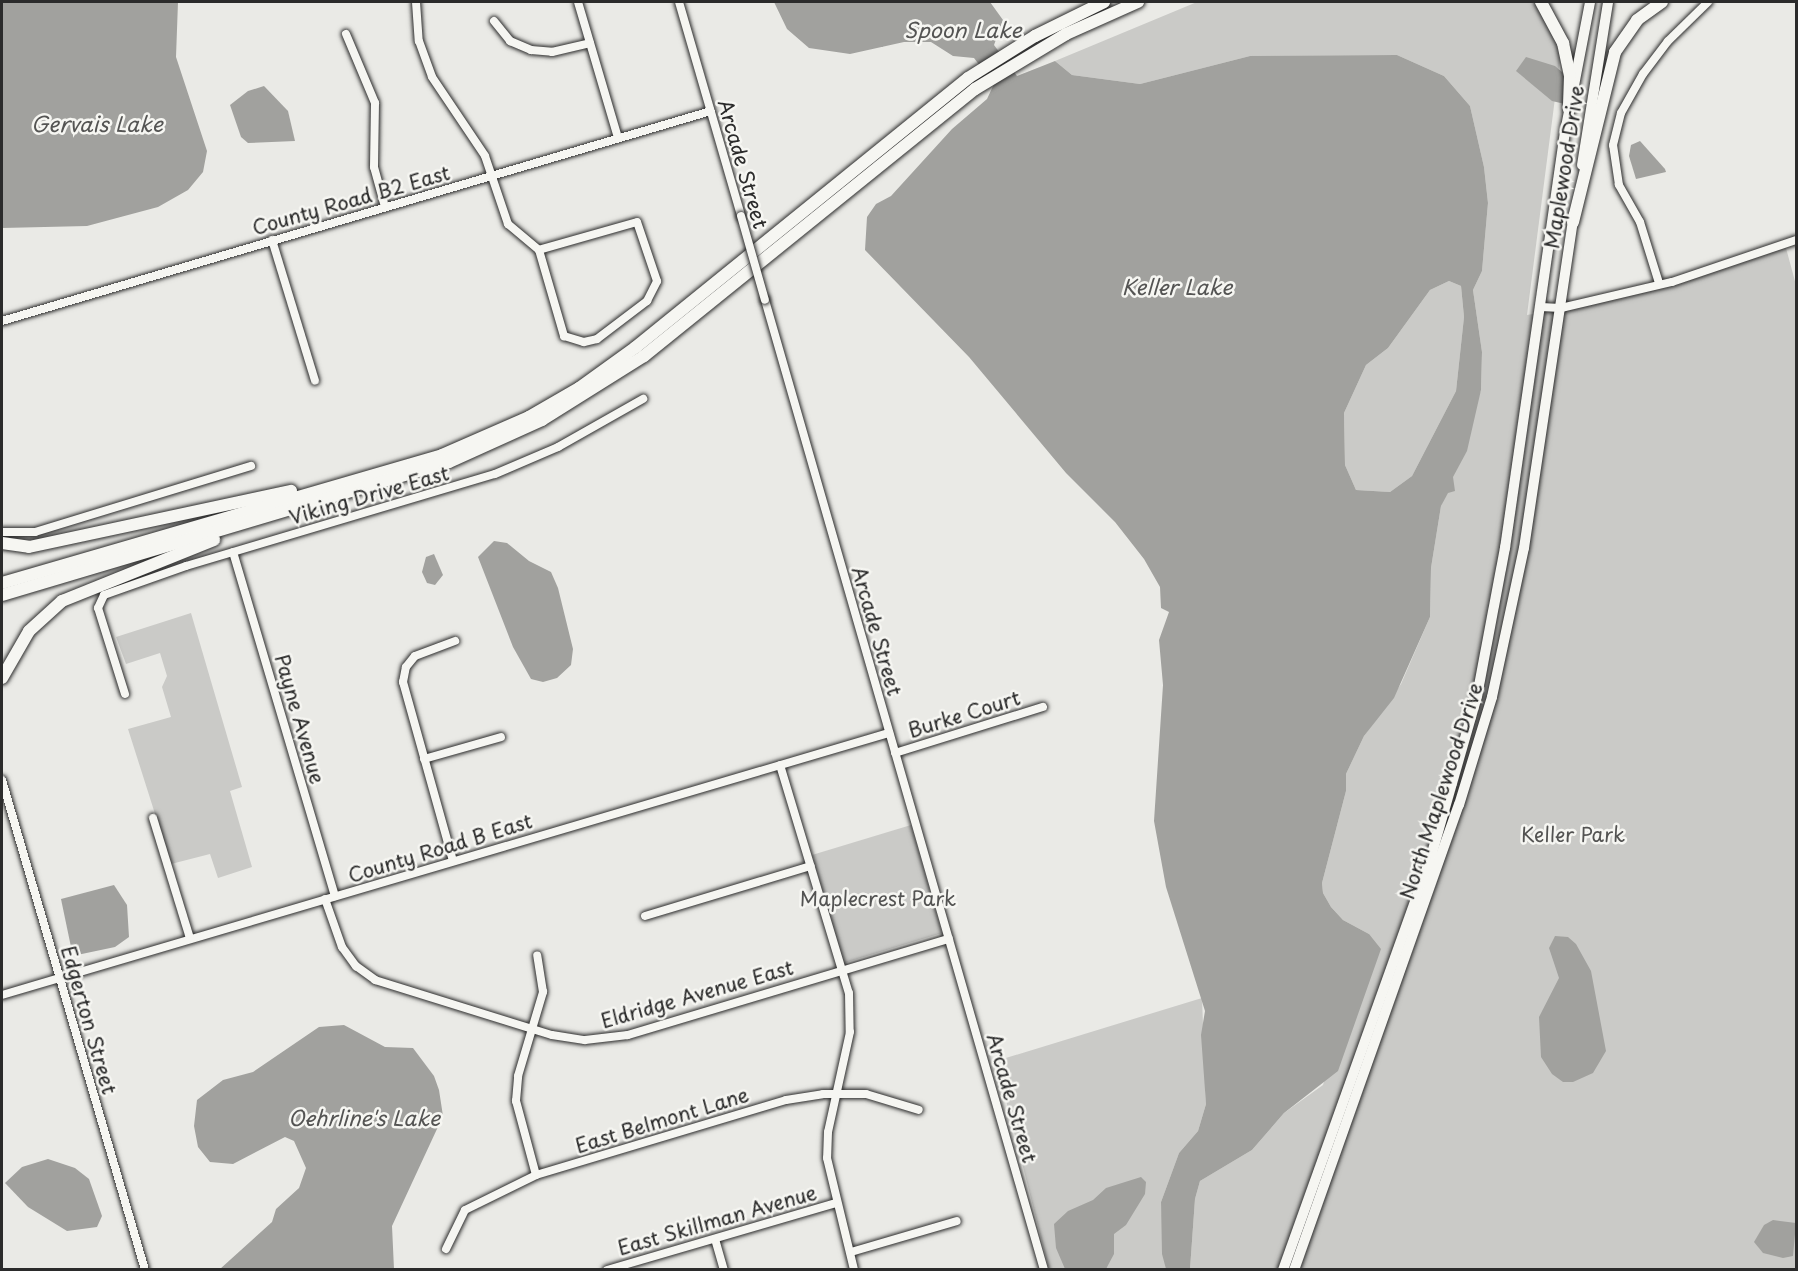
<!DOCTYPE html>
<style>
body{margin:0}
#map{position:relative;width:1798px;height:1271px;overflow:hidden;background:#eaeae6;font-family:"Playpen Sans",sans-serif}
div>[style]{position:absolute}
.green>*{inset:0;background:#cacac7}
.water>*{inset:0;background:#a1a19e}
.roads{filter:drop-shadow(0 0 2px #2b2b2b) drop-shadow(0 0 2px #2b2b2b)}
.minor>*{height:8px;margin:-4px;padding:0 4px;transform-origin:4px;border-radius:4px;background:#f6f6f2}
.major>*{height:10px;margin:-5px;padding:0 5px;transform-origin:5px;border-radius:5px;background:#f6f6f2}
.highway>*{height:12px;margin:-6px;padding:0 6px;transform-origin:6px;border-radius:6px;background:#f6f6f2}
.bridges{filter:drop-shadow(0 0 2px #2b2b2b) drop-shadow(0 0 2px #2b2b2b)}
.minor-bridge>*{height:8px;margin:-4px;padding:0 4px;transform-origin:4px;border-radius:4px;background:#f6f6f2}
span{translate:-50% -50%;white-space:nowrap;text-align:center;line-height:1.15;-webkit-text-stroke:5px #f6f6f2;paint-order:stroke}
.street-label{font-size:20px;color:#2b2b2b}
.park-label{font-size:20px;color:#535352}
.water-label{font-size:21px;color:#545453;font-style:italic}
.frame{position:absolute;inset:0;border:3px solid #2b2b2b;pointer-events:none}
</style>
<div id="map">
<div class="green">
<div style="clip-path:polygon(1197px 2px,1541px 2px,1562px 44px,1527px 315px,1595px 304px,1786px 248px,1796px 285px,1796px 1269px,1190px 1269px,1195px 1199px,1200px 1181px,1252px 1150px,1284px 1113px,1323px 1085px,1369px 934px,1343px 920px,1331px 907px,1323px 893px,1322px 883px,1346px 791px,1346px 774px,1364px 736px,1401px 684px,1430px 617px,1431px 568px,1441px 506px,1481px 390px,1482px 352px,1473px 290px,1482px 271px,1488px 203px,1484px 167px,1470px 106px,1444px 76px,1397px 55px,1250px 56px,1140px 84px,1072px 75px,1055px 61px)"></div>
<div style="clip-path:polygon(1449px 281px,1461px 286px,1464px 317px,1456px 391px,1412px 476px,1390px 492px,1356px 490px,1345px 465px,1344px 413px,1366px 365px,1388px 348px,1430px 290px)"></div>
<div style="clip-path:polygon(191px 613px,242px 787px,230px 791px,252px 867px,218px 878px,210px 854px,171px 864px,128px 729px,171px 717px,162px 687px,167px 676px,160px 653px,126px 664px,116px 637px)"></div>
<div style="clip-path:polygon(911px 825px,942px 933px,844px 963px,812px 855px)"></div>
<div style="clip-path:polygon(1202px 998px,1206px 1104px,1198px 1131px,1179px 1153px,1161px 1202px,1166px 1269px,1049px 1269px,996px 1061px)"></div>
</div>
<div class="water">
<div style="clip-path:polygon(2px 2px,178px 2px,176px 57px,207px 151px,203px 172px,188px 190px,158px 207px,87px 226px,2px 228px)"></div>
<div style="clip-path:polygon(evenodd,774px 2px,990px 2px,1003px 20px,994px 45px,1017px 76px,1055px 61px,1072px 75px,1140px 84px,1250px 56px,1397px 55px,1444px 76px,1470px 106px,1484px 167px,1488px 203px,1482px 271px,1473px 290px,1482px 352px,1481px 390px,1467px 451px,1453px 477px,1455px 491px,1448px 493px,1441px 506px,1431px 568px,1430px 617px,1394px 698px,1364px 736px,1346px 774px,1346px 791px,1322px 883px,1323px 893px,1331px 907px,1343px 920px,1369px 934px,1381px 949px,1338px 1071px,1284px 1113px,1252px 1150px,1200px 1181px,1195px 1199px,1190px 1269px,1166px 1269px,1162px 1254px,1161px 1202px,1179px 1153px,1198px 1131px,1206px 1104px,1201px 1035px,1205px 1011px,1166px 887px,1154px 821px,1163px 685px,1159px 640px,1169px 612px,1161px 608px,1160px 587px,1144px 559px,1115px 522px,1066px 473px,969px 357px,865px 250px,867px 217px,876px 204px,891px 196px,952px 129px,987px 99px,994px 84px,974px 58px,953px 56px,931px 42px,904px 42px,850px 54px,809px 48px,787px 29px,774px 2px,1449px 281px,1461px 286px,1464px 317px,1456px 391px,1412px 476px,1390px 492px,1356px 490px,1345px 465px,1344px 413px,1366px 365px,1388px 348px,1430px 290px,1449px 281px)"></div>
<div style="clip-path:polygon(1526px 57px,1555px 66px,1569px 78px,1565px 104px,1552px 101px,1516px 71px)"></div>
<div style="clip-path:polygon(264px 86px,288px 111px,295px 141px,248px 143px,241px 137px,230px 105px,248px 91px)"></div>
<div style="clip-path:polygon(1640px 141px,1665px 169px,1666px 172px,1636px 179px,1629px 156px,1631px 145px)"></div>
<div style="clip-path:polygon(494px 541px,507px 543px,529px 561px,551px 572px,558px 588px,573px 649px,571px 665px,557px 678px,543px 682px,531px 679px,513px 647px,478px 557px)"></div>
<div style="clip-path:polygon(434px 554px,443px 575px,435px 585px,427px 583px,422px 572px,426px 557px)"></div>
<div style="clip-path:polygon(114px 885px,127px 905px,129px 937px,115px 947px,77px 955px,71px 947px,61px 899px)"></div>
<div style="clip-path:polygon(1555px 936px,1568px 937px,1576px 944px,1591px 971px,1606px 1051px,1593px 1073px,1573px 1082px,1563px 1082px,1552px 1074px,1541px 1057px,1539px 1017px,1559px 978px,1549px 948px)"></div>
<div style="clip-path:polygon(344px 1025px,385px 1047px,413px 1048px,434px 1076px,439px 1090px,443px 1116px,392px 1226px,394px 1269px,220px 1269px,272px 1222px,276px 1209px,299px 1188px,306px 1168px,294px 1141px,285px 1137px,233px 1164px,210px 1162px,198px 1147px,194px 1126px,197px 1100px,223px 1080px,253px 1072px,319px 1027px)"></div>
<div style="clip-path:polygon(48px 1159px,75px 1168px,89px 1179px,102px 1216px,97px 1227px,67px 1231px,28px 1207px,5px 1183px,22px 1167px)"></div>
<div style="clip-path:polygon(1141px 1177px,1146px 1182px,1145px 1194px,1126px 1225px,1114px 1234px,1114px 1254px,1106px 1269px,1065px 1269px,1056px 1248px,1054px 1224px,1068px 1211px,1093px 1200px,1106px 1188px)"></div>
<div style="clip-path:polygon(1773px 1220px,1796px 1223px,1793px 1256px,1783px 1258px,1763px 1253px,1754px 1242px,1764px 1225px)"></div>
</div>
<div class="roads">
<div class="minor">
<div style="left:416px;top:2px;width:39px;rotate:86deg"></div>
<div style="left:419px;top:41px;width:38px;rotate:70deg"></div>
<div style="left:432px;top:77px;width:95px;rotate:56.1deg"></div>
<div style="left:485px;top:156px;width:72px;rotate:71.3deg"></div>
<div style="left:508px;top:224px;width:40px;rotate:40deg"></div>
<div style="left:539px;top:250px;width:90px;rotate:73.8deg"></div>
<div style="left:564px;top:336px;width:21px;rotate:17deg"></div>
<div style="left:584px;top:342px;width:13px;rotate:-13deg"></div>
<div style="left:597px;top:339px;width:63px;rotate:-37.2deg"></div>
<div style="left:647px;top:301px;width:22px;rotate:-63deg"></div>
<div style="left:657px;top:281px;width:62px;rotate:-108.7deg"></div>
<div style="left:637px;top:222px;width:102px;rotate:164.1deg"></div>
<div style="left:578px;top:2px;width:142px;rotate:73.6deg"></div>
<div style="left:679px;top:2px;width:223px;rotate:73.8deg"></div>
<div style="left:494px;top:21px;width:26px;rotate:51deg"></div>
<div style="left:510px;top:41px;width:23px;rotate:23deg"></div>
<div style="left:531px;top:50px;width:21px;rotate:5deg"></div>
<div style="left:552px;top:52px;width:39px;rotate:-13deg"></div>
<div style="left:346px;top:34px;width:75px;rotate:67.2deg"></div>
<div style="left:375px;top:103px;width:64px;rotate:90.9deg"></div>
<div style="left:374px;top:167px;width:41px;rotate:74.6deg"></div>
<div style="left:272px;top:240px;width:147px;rotate:73deg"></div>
<div style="left:1659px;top:283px;width:64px;rotate:-107.3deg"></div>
<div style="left:1640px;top:222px;width:43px;rotate:-119.6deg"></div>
<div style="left:1619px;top:185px;width:40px;rotate:-98.5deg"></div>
<div style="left:1613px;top:145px;width:33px;rotate:-76deg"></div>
<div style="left:1621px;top:113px;width:45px;rotate:-60.6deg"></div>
<div style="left:1643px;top:74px;width:41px;rotate:-52.9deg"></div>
<div style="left:1668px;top:41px;width:56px;rotate:-44.3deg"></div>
<div style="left:765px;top:300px;width:1009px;rotate:73.95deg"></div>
<div style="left:1541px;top:307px;width:20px;rotate:3deg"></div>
<div style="left:1561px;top:308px;width:114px;rotate:-13.2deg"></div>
<div style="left:1672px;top:282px;width:131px;rotate:-18.7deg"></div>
<div style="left:2px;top:321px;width:739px;rotate:-16.5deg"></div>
<div style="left:2px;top:532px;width:33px"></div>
<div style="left:35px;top:532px;width:226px;rotate:-17deg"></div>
<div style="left:233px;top:552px;width:359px;rotate:73.5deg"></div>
<div style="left:125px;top:694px;width:90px;rotate:-107.4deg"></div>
<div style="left:98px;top:608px;width:14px;rotate:-65deg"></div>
<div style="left:104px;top:595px;width:87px;rotate:-19.5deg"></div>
<div style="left:186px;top:566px;width:322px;rotate:-16.6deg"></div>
<div style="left:495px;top:474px;width:69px;rotate:-23.2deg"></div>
<div style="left:558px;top:447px;width:98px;rotate:-29.5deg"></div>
<div style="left:895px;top:753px;width:155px;rotate:-17.3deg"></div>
<div style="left:424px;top:759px;width:80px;rotate:-15.9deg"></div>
<div style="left:780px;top:765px;width:238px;rotate:73.2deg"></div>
<div style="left:849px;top:993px;width:39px;rotate:89deg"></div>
<div style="left:850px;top:1032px;width:102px;rotate:102.4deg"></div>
<div style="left:828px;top:1132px;width:26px;rotate:92deg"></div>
<div style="left:827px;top:1158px;width:115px;rotate:76.4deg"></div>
<div style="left:2px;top:780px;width:510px;rotate:73.73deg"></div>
<div style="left:153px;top:818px;width:126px;rotate:72.9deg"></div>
<div style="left:453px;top:861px;width:186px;rotate:-105.6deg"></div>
<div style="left:403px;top:682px;width:15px;rotate:-79deg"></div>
<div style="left:406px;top:667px;width:14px;rotate:-51deg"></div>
<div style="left:415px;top:656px;width:43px;rotate:-20.6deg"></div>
<div style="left:325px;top:899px;width:51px;rotate:70.5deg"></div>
<div style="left:342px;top:947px;width:24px;rotate:54deg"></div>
<div style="left:356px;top:966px;width:24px;rotate:36deg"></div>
<div style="left:375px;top:980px;width:185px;rotate:17.3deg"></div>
<div style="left:552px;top:1035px;width:33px;rotate:9deg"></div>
<div style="left:585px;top:1040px;width:43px;rotate:-6.6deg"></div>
<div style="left:628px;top:1035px;width:335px;rotate:-16.7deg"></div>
<div style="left:645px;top:916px;width:173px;rotate:-16.8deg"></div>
<div style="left:2px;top:995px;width:925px;rotate:-16.46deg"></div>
<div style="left:536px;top:1175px;width:77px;rotate:-105.1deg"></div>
<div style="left:516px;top:1101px;width:25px;rotate:-85deg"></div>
<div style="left:518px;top:1076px;width:88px;rotate:-73.4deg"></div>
<div style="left:543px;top:992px;width:37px;rotate:-99deg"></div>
<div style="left:715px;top:1239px;width:32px;rotate:74deg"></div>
<div style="left:446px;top:1249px;width:43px;rotate:-64deg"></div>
<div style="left:465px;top:1210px;width:79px;rotate:-26.2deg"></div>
<div style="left:536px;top:1175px;width:261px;rotate:-16.7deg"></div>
<div style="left:786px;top:1100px;width:37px;rotate:-9deg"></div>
<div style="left:823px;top:1094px;width:43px"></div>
<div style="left:866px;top:1094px;width:55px;rotate:16.8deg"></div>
<div style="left:851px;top:1252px;width:110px;rotate:-16.3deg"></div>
<div style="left:607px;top:1270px;width:239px;rotate:-16.3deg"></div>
</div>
<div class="major">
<div style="left:1582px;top:165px;width:165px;rotate:-80.9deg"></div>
<div style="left:1283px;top:1270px;width:436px;rotate:-70.3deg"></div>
<div style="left:1430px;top:860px;width:171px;rotate:-74deg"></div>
<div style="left:1477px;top:696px;width:151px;rotate:-79.3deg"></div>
<div style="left:1505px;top:548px;width:425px;rotate:-81.8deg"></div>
<div style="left:1566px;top:127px;width:127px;rotate:-79.1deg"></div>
<div style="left:1294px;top:1270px;width:493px;rotate:-70.5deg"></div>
<div style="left:1459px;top:805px;width:113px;rotate:-73deg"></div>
<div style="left:1492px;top:697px;width:152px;rotate:-77.9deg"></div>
<div style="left:1524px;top:548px;width:337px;rotate:-81.5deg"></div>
</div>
<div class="highway">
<div style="left:1541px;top:2px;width:47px;rotate:61.8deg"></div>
<div style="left:1563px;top:43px;width:34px;rotate:78deg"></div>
<div style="left:1570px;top:76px;width:33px;rotate:92deg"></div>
<div style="left:1573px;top:222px;width:175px;rotate:-76.1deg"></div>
<div style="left:1615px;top:52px;width:39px;rotate:-55deg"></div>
<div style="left:1637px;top:20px;width:31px;rotate:-36deg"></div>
<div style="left:2px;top:543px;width:27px;rotate:8deg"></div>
<div style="left:29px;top:547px;width:268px;rotate:-12.1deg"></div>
<div style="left:2px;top:583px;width:458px;rotate:-16.2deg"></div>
<div style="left:442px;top:455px;width:95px;rotate:-23.6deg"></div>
<div style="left:529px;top:417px;width:58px;rotate:-30.1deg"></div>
<div style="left:579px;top:388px;width:70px;rotate:-35.7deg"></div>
<div style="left:636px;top:347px;width:427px;rotate:-39deg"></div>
<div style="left:968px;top:78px;width:79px;rotate:-32.1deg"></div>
<div style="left:1035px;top:36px;width:77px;rotate:-26.2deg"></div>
<div style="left:2px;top:595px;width:466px;rotate:-16.6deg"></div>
<div style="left:449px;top:462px;width:102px;rotate:-24.3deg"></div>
<div style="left:542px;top:420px;width:120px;rotate:-32.1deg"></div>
<div style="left:644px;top:356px;width:425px;rotate:-38.9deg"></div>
<div style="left:975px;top:89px;width:106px;rotate:-31.1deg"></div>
<div style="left:1066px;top:34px;width:79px;rotate:-24deg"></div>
<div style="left:2px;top:678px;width:54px;rotate:-60.1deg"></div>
<div style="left:29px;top:631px;width:45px;rotate:-42.3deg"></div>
<div style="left:62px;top:601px;width:164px;rotate:-21.9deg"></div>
</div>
</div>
<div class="bridges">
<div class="minor-bridge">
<div style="left:741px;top:216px;width:87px;rotate:74.1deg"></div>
</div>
</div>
<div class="street-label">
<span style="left:743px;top:164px;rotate:74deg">Arcade Street</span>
<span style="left:1564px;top:167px;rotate:-81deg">Maplewood Drive</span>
<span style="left:351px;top:200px;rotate:-16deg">County Road B2 East</span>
<span style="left:369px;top:495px;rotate:-16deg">Viking Drive East</span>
<span style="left:877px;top:631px;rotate:74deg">Arcade Street</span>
<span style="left:964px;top:714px;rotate:-17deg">Burke Court</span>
<span style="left:300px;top:719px;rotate:74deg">Payne Avenue</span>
<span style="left:1441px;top:791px;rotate:-72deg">North Maplewood Drive</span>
<span style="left:440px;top:848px;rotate:-17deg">County Road B East</span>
<span style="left:697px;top:994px;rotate:-16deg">Eldridge Avenue East</span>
<span style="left:89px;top:1020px;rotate:74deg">Edgerton Street</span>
<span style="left:1012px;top:1098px;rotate:74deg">Arcade Street</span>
<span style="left:662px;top:1120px;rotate:-17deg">East Belmont Lane</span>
<span style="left:717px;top:1220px;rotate:-16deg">East Skillman Avenue</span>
</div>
<div class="park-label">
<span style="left:1573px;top:834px">Keller Park</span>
<span style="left:878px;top:898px">Maplecrest Park</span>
</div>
<div class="water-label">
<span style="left:963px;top:29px">Spoon Lake</span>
<span style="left:97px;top:123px">Gervais Lake</span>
<span style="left:1177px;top:286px">Keller Lake</span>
<span style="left:364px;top:1117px">Oehrline's Lake</span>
</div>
<div class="frame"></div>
</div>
